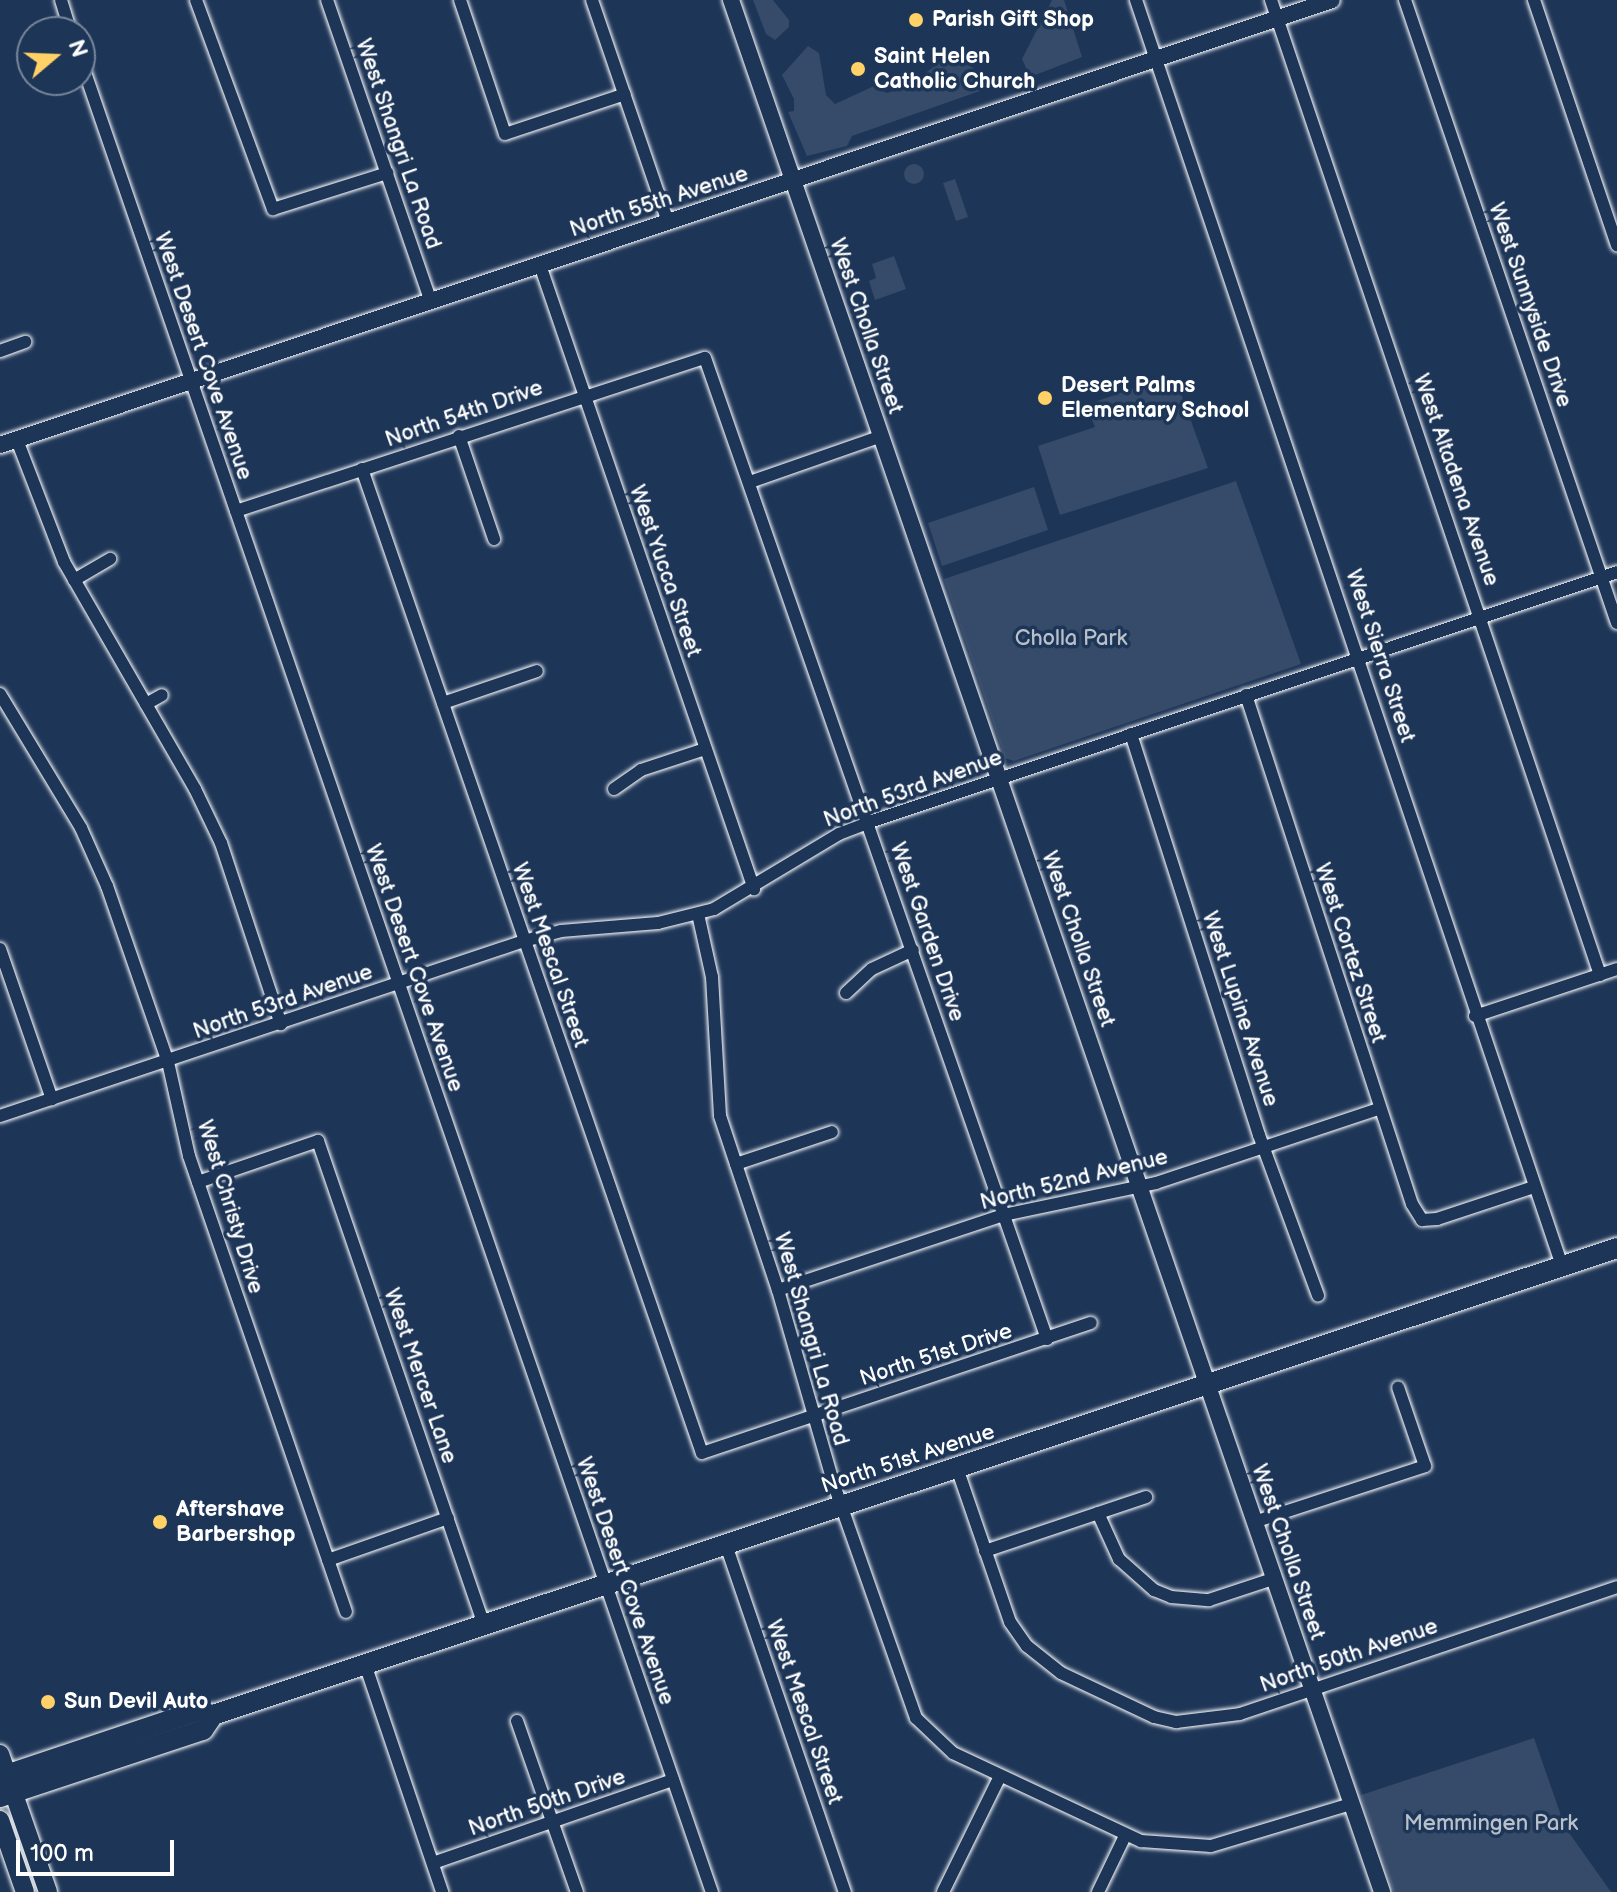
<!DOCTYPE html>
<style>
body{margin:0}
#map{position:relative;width:1617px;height:1892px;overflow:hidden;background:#1d3557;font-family:"Balsamiq Sans",sans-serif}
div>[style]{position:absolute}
.green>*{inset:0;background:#364b69}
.round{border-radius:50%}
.roads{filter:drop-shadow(0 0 2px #fff) drop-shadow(0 0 2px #fff)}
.minor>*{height:12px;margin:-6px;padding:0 6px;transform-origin:6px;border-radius:6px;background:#1d3557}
.tertiary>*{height:16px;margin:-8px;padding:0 8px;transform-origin:8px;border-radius:8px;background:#1d3557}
.secondary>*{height:18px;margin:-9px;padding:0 9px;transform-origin:9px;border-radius:9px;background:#1d3557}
.primary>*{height:20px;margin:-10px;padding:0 10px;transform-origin:10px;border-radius:10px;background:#1d3557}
.dots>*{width:22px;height:22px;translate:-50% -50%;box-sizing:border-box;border:4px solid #1d3557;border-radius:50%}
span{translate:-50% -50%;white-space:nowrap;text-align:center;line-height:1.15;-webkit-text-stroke:7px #1d3557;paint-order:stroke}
.poi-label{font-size:22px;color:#fff;font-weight:700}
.left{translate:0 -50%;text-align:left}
.street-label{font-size:22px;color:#fff}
.park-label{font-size:22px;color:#b9c0ca}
.north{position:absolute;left:16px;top:16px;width:80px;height:80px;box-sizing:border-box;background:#1d3557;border:2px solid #77869a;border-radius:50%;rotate:71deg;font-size:22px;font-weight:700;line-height:32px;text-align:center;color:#fff}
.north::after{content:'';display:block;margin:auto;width:28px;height:36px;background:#ffd166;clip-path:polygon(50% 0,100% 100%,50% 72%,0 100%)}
.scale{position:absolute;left:16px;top:1840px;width:158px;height:36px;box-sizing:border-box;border:4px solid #fff;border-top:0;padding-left:10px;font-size:24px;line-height:28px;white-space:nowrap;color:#fff;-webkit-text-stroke:6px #1d3557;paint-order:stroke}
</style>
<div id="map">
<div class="green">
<div style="clip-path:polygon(753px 0,773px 0,789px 20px,789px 27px,775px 40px,766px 34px)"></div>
<div style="clip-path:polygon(1052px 0,1064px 0,1082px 57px,1030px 77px,1022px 59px)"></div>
<div style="clip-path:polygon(808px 46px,819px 53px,826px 95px,835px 104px,874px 86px,887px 93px,908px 86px,952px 53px,997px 85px,852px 136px,847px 146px,807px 156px,788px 112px,794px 111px,794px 99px,782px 75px)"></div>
<div class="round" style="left:904px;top:164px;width:20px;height:20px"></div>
<div style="clip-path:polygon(955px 179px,968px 217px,956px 221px,943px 183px)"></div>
<div style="clip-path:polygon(894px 256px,906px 289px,875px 300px,869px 281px,876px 278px,872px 264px)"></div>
<div style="clip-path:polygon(1160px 379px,1178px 385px,1208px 468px,1060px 515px,1038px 446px,1095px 427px,1086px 405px)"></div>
<div style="clip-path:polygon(1236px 481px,1301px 664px,1014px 761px,1005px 758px,944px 579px)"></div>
<div style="clip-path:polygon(1034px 487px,1048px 530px,942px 566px,928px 523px)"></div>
<div style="clip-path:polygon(1534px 1738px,1565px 1827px,1611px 1892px,1394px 1892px,1361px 1795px)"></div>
</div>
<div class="roads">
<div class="minor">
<div style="left:61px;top:0;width:34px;rotate:73deg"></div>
<div style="left:196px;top:0;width:223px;rotate:69.8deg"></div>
<div style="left:273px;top:209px;width:120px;rotate:-17.5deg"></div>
<div style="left:327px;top:0;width:319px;rotate:71deg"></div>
<div style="left:460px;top:0;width:141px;rotate:71.4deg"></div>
<div style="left:505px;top:134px;width:126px;rotate:-18.4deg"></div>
<div style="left:592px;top:0;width:235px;rotate:71.1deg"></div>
<div style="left:1136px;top:0;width:1336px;rotate:71.4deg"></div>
<div style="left:1271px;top:0;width:1029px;rotate:71.35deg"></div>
<div style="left:1405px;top:0;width:658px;rotate:71.21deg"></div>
<div style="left:1534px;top:0;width:259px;rotate:71.3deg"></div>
<div style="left:80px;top:58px;width:1940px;rotate:70.99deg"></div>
<div style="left:540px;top:265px;width:660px;rotate:71.07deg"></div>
<div style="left:0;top:351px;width:27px;rotate:-20deg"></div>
<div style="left:459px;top:436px;width:109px;rotate:71.2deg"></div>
<div style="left:17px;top:440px;width:131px;rotate:68.9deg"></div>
<div style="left:64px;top:562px;width:262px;rotate:60deg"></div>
<div style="left:195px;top:789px;width:60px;rotate:64.3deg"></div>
<div style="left:221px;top:843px;width:191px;rotate:71.7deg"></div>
<div style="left:362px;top:469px;width:1041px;rotate:70.94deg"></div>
<div style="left:702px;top:1453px;width:410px;rotate:-18.5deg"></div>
<div style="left:750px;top:482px;width:140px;rotate:-19.2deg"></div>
<div style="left:236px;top:511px;width:493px;rotate:-18.1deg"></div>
<div style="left:705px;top:358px;width:1039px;rotate:70.78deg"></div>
<div style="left:74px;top:580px;width:42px;rotate:-30.3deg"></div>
<div style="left:0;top:694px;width:157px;rotate:58.8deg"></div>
<div style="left:81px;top:828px;width:64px;rotate:65.9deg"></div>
<div style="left:107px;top:886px;width:186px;rotate:70.9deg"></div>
<div style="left:168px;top:1062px;width:96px;rotate:77.4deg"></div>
<div style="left:189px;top:1156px;width:482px;rotate:71deg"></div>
<div style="left:1246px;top:695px;width:535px;rotate:71.94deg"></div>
<div style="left:1412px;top:1204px;width:19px;rotate:58deg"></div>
<div style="left:1422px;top:1220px;width:15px;rotate:-4deg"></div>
<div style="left:1437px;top:1219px;width:102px;rotate:-18.3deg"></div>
<div style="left:443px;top:703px;width:99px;rotate:-18.8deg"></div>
<div style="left:146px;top:704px;width:18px;rotate:-29deg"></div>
<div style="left:1131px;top:734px;width:421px;rotate:72.3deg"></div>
<div style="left:1259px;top:1135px;width:171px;rotate:69.8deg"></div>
<div style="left:614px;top:789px;width:33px;rotate:-35deg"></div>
<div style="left:641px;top:770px;width:67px;rotate:-18.2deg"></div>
<div style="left:698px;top:914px;width:65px;rotate:77.5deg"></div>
<div style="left:712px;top:977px;width:139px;rotate:86.7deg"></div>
<div style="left:720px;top:1116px;width:183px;rotate:71.6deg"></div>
<div style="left:778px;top:1290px;width:203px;rotate:74deg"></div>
<div style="left:834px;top:1485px;width:247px;rotate:70.6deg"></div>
<div style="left:916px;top:1718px;width:51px;rotate:43.4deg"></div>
<div style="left:953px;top:1753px;width:208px;rotate:25.1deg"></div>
<div style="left:1141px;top:1841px;width:70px;rotate:4.1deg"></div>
<div style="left:1211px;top:1846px;width:146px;rotate:-16.7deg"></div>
<div style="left:0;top:949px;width:159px;rotate:70.9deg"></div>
<div style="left:846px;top:993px;width:35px;rotate:-43deg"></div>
<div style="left:872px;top:969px;width:45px;rotate:-24.9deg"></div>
<div style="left:1475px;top:1016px;width:150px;rotate:-18.3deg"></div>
<div style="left:0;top:1116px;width:552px;rotate:-18.47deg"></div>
<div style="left:524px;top:941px;width:38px;rotate:-15deg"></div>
<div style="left:561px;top:931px;width:97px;rotate:-4.7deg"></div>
<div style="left:658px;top:923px;width:58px;rotate:-14deg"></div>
<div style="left:714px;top:909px;width:146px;rotate:-31deg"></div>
<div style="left:839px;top:834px;width:30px;rotate:-21deg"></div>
<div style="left:867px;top:823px;width:791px;rotate:-18.5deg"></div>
<div style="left:736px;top:1164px;width:101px;rotate:-18.4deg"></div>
<div style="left:198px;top:1182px;width:127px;rotate:-18.9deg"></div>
<div style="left:318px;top:1141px;width:512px;rotate:71.07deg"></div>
<div style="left:778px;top:1290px;width:238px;rotate:-18.4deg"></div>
<div style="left:1004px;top:1215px;width:155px;rotate:-11.9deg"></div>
<div style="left:1156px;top:1183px;width:235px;rotate:-18.4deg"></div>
<div style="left:957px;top:1468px;width:163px;rotate:71deg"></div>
<div style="left:1010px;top:1622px;width:29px;rotate:55deg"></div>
<div style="left:1027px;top:1646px;width:43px;rotate:38.5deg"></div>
<div style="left:1061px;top:1673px;width:103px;rotate:25.3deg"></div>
<div style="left:1154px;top:1717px;width:23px;rotate:13deg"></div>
<div style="left:1176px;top:1722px;width:64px;rotate:-7.1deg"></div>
<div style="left:1240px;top:1714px;width:398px;rotate:-18.6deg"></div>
<div style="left:1098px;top:1513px;width:51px;rotate:65.5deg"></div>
<div style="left:1119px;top:1559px;width:47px;rotate:41.5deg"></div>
<div style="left:1154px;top:1590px;width:18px;rotate:22deg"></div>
<div style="left:1171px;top:1597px;width:38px;rotate:5deg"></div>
<div style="left:1209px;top:1600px;width:67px;rotate:-18.2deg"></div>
<div style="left:1254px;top:1522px;width:180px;rotate:-18.1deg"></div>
<div style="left:1425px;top:1466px;width:83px;rotate:-108.9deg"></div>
<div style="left:726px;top:1545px;width:367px;rotate:71.1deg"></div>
<div style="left:985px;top:1551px;width:170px;rotate:-18.5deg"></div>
<div style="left:328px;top:1560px;width:127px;rotate:-19.3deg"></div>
<div style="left:365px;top:1664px;width:241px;rotate:71.3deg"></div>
<div style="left:517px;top:1721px;width:181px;rotate:70.7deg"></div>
<div style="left:433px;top:1863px;width:254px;rotate:-19.1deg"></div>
<div style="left:943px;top:1892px;width:129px;rotate:-63.8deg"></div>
<div style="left:1098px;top:1892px;width:62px;rotate:-64.3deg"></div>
</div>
<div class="tertiary">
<div style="left:731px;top:0;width:2001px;rotate:71.01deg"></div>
<div style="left:0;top:445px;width:1404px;rotate:-18.47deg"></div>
</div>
<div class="secondary">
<div style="left:0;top:1754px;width:146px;rotate:70.8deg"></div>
<div style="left:0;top:1820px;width:76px;rotate:70.9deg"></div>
</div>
<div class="primary">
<div style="left:0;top:1777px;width:208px;rotate:-18.5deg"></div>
<div style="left:197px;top:1711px;width:16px;rotate:14deg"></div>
<div style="left:213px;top:1715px;width:1480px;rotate:-18.4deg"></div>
<div style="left:0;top:1797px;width:214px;rotate:-18.3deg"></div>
<div style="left:203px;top:1730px;width:18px;rotate:-56deg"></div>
</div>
</div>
<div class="dots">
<div style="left:916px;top:20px;background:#ffd166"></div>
<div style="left:858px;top:69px;background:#ffd166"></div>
<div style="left:1045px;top:398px;background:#ffd166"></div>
<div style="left:160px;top:1522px;background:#ffd166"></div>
<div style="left:48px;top:1702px;background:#ffd166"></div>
</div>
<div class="poi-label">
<span class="left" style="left:932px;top:20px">Parish Gift Shop</span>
<span class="left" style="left:874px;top:69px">Saint Helen<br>Catholic Church</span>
<span class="left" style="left:1061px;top:398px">Desert Palms<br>Elementary School</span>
<span class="left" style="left:176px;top:1522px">Aftershave<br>Barbershop</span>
<span class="left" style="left:64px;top:1702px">Sun Devil Auto</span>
</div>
<div class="street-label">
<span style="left:398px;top:144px;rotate:71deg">West Shangri La Road</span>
<span style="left:659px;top:202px;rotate:-18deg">North 55th Avenue</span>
<span style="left:1530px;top:305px;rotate:71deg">West Sunnyside Drive</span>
<span style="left:866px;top:326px;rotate:71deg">West Cholla Street</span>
<span style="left:203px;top:356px;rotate:71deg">West Desert Cove Avenue</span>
<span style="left:464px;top:414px;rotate:-19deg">North 54th Drive</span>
<span style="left:1456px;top:480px;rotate:71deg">West Altadena Avenue</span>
<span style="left:665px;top:571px;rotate:71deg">West Yucca Street</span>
<span style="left:1380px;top:656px;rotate:72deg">West Sierra Street</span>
<span style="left:913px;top:789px;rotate:-20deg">North 53rd Avenue</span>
<span style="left:927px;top:932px;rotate:71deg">West Garden Drive</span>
<span style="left:1078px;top:939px;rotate:71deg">West Cholla Street</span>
<span style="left:1350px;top:953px;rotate:72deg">West Cortez Street</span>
<span style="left:550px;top:955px;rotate:71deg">West Mescal Street</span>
<span style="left:414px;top:968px;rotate:71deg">West Desert Cove Avenue</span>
<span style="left:283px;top:1002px;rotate:-19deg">North 53rd Avenue</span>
<span style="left:1240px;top:1009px;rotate:72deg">West Lupine Avenue</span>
<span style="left:1074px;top:1180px;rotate:-14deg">North 52nd Avenue</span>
<span style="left:230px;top:1207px;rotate:73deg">West Christy Drive</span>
<span style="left:811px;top:1339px;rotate:74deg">West Shangri La Road</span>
<span style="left:936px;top:1355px;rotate:-18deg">North 51st Drive</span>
<span style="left:420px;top:1376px;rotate:71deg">West Mercer Lane</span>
<span style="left:908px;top:1459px;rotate:-18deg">North 51st Avenue</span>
<span style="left:1288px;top:1552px;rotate:71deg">West Cholla Street</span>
<span style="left:625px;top:1581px;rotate:71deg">West Desert Cove Avenue</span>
<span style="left:1349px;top:1656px;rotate:-19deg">North 50th Avenue</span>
<span style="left:804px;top:1712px;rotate:71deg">West Mescal Street</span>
<span style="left:547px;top:1803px;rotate:-19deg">North 50th Drive</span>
</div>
<div class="park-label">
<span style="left:1071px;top:639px">Cholla Park</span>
<span style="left:1491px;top:1824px">Memmingen Park</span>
</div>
<div class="north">N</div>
<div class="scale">100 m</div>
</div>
